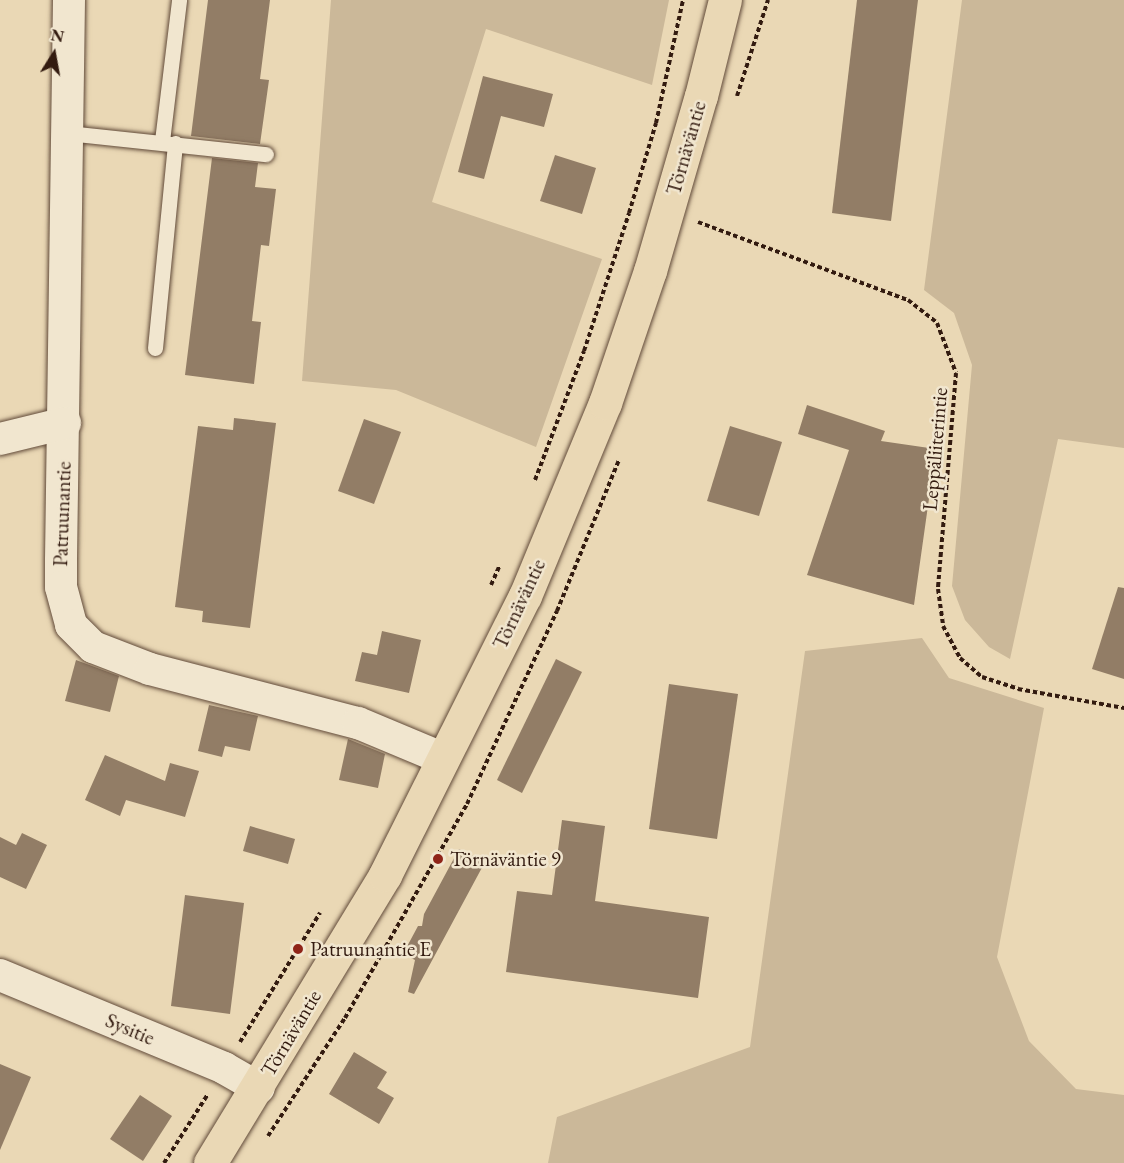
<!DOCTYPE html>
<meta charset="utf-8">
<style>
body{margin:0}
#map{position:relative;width:1124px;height:1163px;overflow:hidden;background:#ead8b5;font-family:"EB Garamond",serif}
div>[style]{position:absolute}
.green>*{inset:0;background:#cbb899}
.building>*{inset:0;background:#927d66}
.path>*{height:4px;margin-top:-2px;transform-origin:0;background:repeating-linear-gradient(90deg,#331b10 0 4.5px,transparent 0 7.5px)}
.roads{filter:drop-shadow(0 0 2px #614a39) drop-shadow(0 0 2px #614a39)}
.service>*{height:15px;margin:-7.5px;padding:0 7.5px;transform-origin:7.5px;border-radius:7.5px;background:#f1e6cf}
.minor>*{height:32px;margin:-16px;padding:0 16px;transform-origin:16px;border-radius:16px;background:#f1e6cf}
.primary>*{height:33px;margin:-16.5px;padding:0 16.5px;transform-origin:16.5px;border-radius:16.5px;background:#ead8b5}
.dots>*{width:16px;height:16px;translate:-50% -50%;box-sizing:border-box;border:3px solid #f1e6cf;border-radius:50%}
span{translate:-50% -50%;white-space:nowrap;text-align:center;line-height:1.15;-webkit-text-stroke:5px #f1e6cf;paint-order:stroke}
.street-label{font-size:21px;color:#331b10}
.poi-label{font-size:21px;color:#331b10}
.left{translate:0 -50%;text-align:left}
.north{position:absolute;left:24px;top:24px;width:60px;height:60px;-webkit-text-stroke:4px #f1e6cf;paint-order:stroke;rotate:11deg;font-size:16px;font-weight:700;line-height:24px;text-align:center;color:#331b10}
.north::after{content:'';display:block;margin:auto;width:21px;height:27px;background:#331b10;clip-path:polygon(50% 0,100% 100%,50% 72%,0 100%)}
</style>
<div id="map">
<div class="green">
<div style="clip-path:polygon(331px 0,669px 0,652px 85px,486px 29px,432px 202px,602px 259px,536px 447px,396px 390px,302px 381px)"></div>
<div style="clip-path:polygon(962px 0,1124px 0,1124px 448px,1058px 439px,1010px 659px,989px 647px,965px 620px,952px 586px,972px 365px,954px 313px,924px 290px)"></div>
<div style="clip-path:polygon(922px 638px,949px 678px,1044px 708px,997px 957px,1029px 1041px,1076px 1089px,1124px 1095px,1124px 1163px,548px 1163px,557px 1117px,750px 1047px,805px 651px)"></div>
</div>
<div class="building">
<div style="clip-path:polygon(208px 0,270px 0,260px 79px,269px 80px,260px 144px,191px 136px)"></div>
<div style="clip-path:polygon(857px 0,918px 0,891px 221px,832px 213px)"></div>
<div style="clip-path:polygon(483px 76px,553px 94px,544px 127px,501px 116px,484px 179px,458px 172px)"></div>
<div style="clip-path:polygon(555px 155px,596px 168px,582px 214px,540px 201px)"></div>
<div style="clip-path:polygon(212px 158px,258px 163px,255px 187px,276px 189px,269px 246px,261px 245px,252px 321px,261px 322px,254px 384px,185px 375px)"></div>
<div style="clip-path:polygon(807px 405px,885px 431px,881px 441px,936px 449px,914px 605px,807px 575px,849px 450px,798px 434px)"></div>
<div style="clip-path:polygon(234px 418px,276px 423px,250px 628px,202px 622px,203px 611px,175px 607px,198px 426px,233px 430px)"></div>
<div style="clip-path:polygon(364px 419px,401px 432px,374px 504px,338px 491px)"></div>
<div style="clip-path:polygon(730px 426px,782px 442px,759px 516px,707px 501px)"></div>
<div style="clip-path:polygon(1118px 587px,1124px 588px,1124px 679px,1092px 669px)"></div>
<div style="clip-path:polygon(382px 631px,421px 640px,409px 693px,355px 681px,362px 652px,377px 655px)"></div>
<div style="clip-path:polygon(556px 659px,582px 672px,522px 793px,497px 780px)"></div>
<div style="clip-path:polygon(76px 660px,119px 676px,110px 712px,65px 701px)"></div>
<div style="clip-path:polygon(669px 684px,738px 694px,717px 839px,649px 829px)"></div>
<div style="clip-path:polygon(209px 705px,258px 716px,250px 751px,225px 746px,222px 757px,198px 751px)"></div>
<div style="clip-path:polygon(348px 739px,385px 754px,378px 788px,339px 780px)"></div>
<div style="clip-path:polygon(105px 755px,165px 781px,170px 763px,199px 771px,185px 817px,126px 800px,120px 816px,85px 800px)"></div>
<div style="clip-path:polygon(562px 820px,605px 826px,595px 901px,709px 917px,698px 998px,506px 972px,517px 891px,552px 895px)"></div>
<div style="clip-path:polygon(250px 826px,295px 839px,288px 864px,243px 851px)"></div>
<div style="clip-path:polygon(22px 833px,47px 845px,26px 889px,0 877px,0 837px,16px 845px)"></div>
<div style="clip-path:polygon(459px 849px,485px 862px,414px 994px,408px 992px,415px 960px,403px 954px,418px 926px,422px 926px,424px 914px)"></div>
<div style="clip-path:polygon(185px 895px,244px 903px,230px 1014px,171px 1006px)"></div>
<div style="clip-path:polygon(354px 1052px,387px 1072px,377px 1088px,394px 1098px,379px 1124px,329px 1094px)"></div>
<div style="clip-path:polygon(0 1064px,31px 1077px,0 1150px)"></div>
<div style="clip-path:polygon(140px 1095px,172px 1116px,143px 1161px,110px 1139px)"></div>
</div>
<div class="path">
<div style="left:737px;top:96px;width:101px;rotate:-72.1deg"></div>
<div style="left:698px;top:222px;width:224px;rotate:20.4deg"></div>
<div style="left:908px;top:300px;width:37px;rotate:38deg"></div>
<div style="left:937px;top:323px;width:53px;rotate:69.2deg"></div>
<div style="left:956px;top:373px;width:217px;rotate:94.8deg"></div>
<div style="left:938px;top:589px;width:37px;rotate:82deg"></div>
<div style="left:943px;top:626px;width:36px;rotate:62deg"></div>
<div style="left:960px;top:658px;width:29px;rotate:41deg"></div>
<div style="left:982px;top:677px;width:38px;rotate:18deg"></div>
<div style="left:1018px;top:689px;width:108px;rotate:10.2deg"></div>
<div style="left:535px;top:480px;width:138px;rotate:-69.2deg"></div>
<div style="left:584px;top:351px;width:145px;rotate:-71.9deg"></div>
<div style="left:629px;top:213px;width:94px;rotate:-73.3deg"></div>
<div style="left:656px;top:123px;width:126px;rotate:-77.6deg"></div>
<div style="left:491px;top:585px;width:22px;rotate:-66deg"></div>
<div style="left:240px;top:1042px;width:152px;rotate:-58.2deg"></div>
<div style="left:268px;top:1136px;width:141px;rotate:-56.9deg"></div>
<div style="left:345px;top:1018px;width:246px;rotate:-60.3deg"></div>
<div style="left:467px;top:804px;width:213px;rotate:-65deg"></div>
<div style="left:557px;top:611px;width:163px;rotate:-67.7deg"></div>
<div style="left:164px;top:1163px;width:82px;rotate:-57.5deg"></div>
</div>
<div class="roads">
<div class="service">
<div style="left:68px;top:133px;width:199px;rotate:6.1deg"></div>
<div style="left:162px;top:141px;width:142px;rotate:-83.1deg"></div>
<div style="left:155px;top:348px;width:206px;rotate:-84.4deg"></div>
</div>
<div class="minor">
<div style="left:69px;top:0;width:561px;rotate:90.82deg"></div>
<div style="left:61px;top:561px;width:26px;rotate:90deg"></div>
<div style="left:61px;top:587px;width:39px;rotate:75deg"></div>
<div style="left:71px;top:625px;width:31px;rotate:45deg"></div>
<div style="left:93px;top:647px;width:61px;rotate:21.1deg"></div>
<div style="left:150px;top:669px;width:215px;rotate:14.6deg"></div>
<div style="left:358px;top:723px;width:93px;rotate:22.7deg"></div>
<div style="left:0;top:439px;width:67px;rotate:-13.8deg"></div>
<div style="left:0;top:975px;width:243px;rotate:22.5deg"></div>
<div style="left:224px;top:1068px;width:40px;rotate:29.7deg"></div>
</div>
<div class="primary">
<div style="left:210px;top:1163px;width:337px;rotate:-58.7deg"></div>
<div style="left:385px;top:875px;width:312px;rotate:-63.4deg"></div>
<div style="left:525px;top:596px;width:209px;rotate:-67.5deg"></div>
<div style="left:605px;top:403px;width:139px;rotate:-71.2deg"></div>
<div style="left:650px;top:271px;width:182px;rotate:-73.8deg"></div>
<div style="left:701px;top:96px;width:99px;rotate:-76deg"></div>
</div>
</div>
<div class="dots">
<div style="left:438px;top:859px;background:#8f2418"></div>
<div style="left:298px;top:949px;background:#8f2418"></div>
</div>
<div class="street-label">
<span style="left:686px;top:148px;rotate:-74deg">Törnäväntie</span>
<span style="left:935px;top:449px;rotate:-85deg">Leppäliiterintie</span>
<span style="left:62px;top:514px;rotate:-88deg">Patruunantie</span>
<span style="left:519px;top:604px;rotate:-65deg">Törnäväntie</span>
<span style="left:130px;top:1029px;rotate:23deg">Sysitie</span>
<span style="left:291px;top:1033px;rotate:-59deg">Törnäväntie</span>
</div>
<div class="poi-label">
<span class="left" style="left:450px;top:859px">Törnäväntie 9</span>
<span class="left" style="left:310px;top:949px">Patruunantie E</span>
</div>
<div class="north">N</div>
</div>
